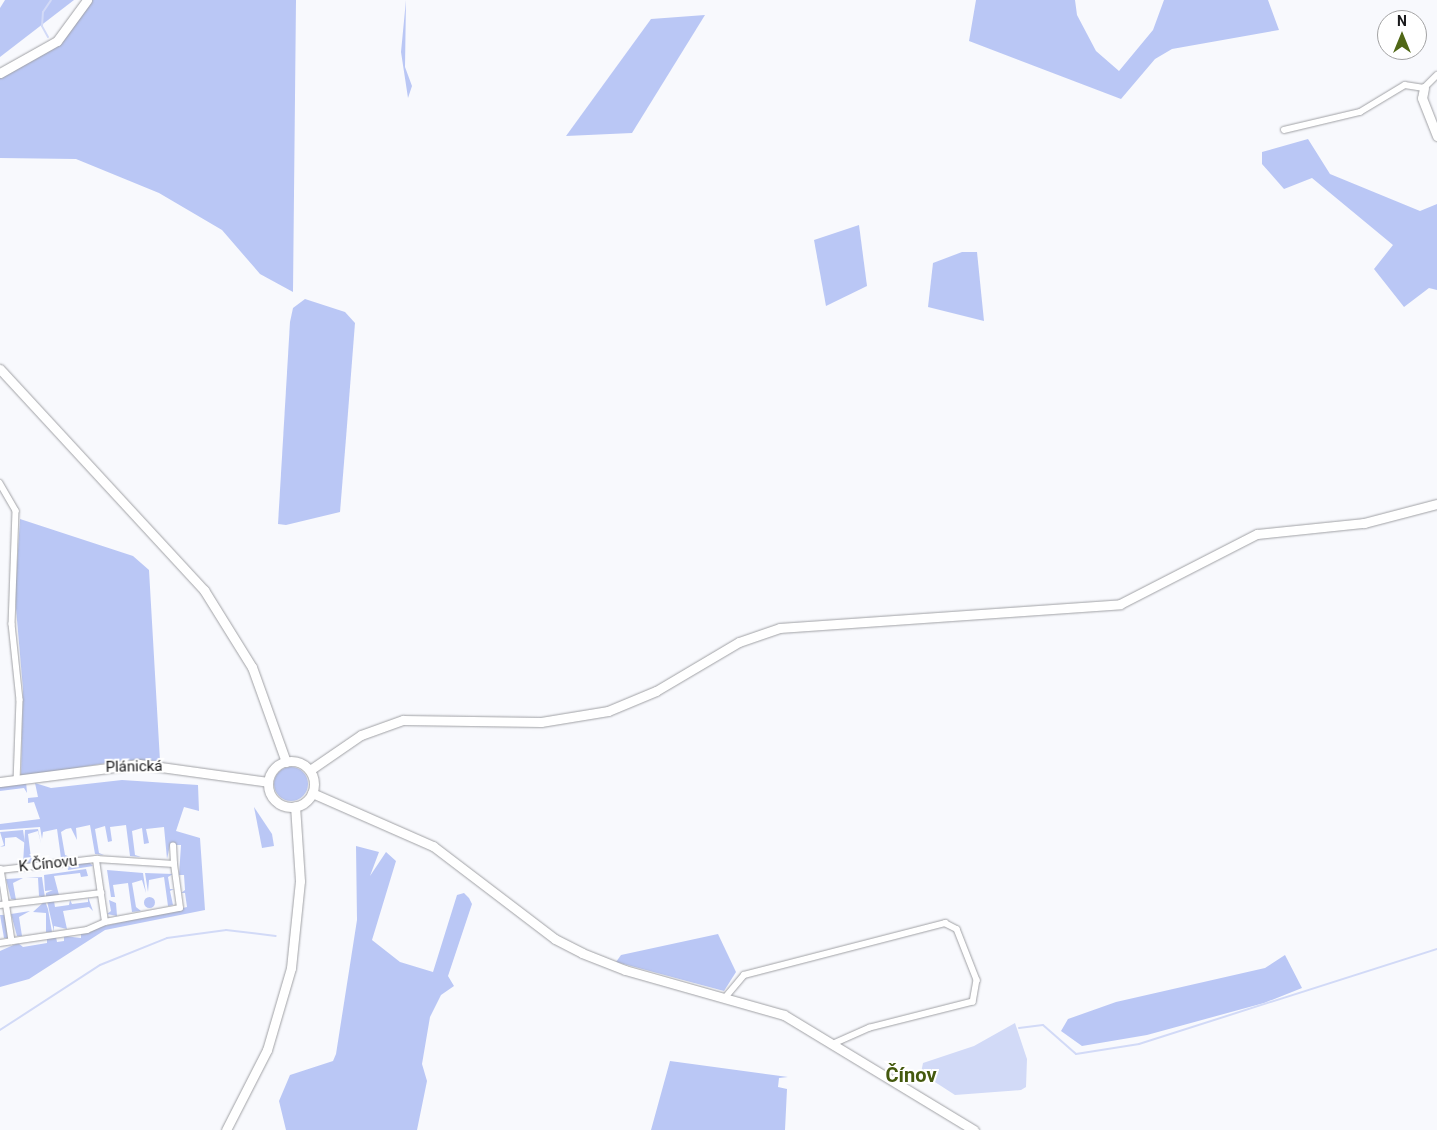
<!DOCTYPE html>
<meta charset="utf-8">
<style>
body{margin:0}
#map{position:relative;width:1437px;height:1130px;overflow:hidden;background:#f8f9fd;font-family:Roboto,sans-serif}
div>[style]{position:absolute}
.green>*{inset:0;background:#bac7f5}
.round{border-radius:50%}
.water>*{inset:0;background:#d2daf7}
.stream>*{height:2px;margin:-1px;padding:0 1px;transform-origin:1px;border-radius:1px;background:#d2daf7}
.roads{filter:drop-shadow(0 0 1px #a0a1a5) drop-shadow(0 0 1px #a0a1a5)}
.street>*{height:5.5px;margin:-2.75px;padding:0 2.75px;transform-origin:2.75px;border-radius:2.75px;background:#fff}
.secondary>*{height:9px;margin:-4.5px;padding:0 4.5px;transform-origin:4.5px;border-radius:4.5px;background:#fff}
.primary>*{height:9px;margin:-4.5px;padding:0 4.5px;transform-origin:4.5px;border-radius:4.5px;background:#fff}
.primary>.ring{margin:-4.5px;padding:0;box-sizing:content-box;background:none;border:9px solid #fff;border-radius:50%}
span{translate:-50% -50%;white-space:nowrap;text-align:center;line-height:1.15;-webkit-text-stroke:4px #fff;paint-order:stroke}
.street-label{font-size:15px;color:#19191b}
.district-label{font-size:20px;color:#44590e;font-weight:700}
.north{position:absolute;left:1377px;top:10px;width:50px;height:50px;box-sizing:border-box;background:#fff;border:1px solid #a3a3a4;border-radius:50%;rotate:0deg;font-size:14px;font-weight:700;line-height:20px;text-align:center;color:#19191b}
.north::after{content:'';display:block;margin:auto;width:18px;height:22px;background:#506716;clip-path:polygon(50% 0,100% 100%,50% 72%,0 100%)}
</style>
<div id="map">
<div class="green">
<div style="clip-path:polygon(5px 0,74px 0,0 57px,0 8px)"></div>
<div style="clip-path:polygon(92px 0,296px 0,293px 292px,260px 274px,222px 230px,159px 193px,76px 159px,0 158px,0 77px,43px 52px)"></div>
<div style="clip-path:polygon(406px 0,405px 67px,412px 86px,408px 98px,401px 52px)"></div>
<div style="clip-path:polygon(976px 0,1075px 0,1077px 15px,1096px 51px,1119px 71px,1153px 30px,1164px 0,1268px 0,1279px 30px,1172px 49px,1155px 59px,1121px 99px,969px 41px)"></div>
<div style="clip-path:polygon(705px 15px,632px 133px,566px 136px,651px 19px)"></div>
<div style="clip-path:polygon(1308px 139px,1330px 174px,1420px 211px,1437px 204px,1437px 290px,1429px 288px,1404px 307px,1374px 269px,1393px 245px,1312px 178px,1284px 189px,1262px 164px,1262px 152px)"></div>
<div style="clip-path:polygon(859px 225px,867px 286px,826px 306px,814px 240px)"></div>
<div style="clip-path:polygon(962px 252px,977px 252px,984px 321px,928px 307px,933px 263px)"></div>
<div style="clip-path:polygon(305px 299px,345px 312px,355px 323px,346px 438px,340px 512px,286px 525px,278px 524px,290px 322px,293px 308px)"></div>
<div style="clip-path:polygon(20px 519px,133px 556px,149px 570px,160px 761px,125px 760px,21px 777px,23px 689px,15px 597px)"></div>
<div class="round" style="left:274px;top:767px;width:34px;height:34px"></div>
<div style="clip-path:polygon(122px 780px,198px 785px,199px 811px,184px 807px,176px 831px,200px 838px,205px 910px,105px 930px,29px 979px,0 987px,0 951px,18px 943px,23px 947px,47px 943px,47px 938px,56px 937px,57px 942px,64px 941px,64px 936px,81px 938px,81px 933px,100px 927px,187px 907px,185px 893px,181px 893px,185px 890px,184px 875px,179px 875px,181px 845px,170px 845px,167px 859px,164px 827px,146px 829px,149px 843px,144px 844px,142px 828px,132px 831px,135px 855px,141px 857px,130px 856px,126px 825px,110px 827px,112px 841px,108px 842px,105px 826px,95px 829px,99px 853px,104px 855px,95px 854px,90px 825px,76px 828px,77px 840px,71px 828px,66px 829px,61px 832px,65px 855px,70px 857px,61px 858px,57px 829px,43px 832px,42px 839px,40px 827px,0 830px,0 824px,40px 819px,34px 802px,28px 803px,28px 798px,38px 797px,35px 783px,51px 788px)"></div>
<div style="clip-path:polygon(26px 781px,27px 793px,24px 788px,0 791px,0 785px)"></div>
<div style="clip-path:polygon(254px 807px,272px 834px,274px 846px,262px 848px)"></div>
<div style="clip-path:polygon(38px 829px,41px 844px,38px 831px,28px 834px,31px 858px,37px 863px,23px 864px,25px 830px)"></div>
<div style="clip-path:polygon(23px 830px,25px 843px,16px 837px,5px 838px,5px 846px,0 847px,4px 845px,0 832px)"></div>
<div style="clip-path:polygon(356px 846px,379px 852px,370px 876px,386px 852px,396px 861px,372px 940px,400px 962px,433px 972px,457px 895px,464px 893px,469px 898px,472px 904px,448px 976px,454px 986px,441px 995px,430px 1017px,422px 1064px,427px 1081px,417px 1130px,286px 1130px,279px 1101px,290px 1075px,333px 1061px,336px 1054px,357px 920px)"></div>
<div style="clip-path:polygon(89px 862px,93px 866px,68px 870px,67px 865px)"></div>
<div style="clip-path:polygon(86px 869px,88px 876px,81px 877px,80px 873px,54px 876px,59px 895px,46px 897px,46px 893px,53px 890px,45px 891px,44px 875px)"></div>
<div style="clip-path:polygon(107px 870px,143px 873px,146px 893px,142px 880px,132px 883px,136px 907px,141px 911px,132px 912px,128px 883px,113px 885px,115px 897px,111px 897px)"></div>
<div style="clip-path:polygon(145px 873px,173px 874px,168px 877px,170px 889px,174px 889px,170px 891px,173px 905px,168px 906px,164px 877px,149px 880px,148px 892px)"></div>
<div style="clip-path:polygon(42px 877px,45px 898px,39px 896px,38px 878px,26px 878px)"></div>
<div style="clip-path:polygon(23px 878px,13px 883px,16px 900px,11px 899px,6px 879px)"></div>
<div class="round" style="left:143.5px;top:896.5px;width:11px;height:11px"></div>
<div style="clip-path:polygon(88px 897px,93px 911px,89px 907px,63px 911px,67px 929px,54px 926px,54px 932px,47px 901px,54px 901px,55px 907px,69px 905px,70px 900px,72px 904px,88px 902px)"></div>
<div style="clip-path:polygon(109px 900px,116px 903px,117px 916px,107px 914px,111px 911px)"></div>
<div style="clip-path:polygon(45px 901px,48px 909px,52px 932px,46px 932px,46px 913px,33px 912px)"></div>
<div style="clip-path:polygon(30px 911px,19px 917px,22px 936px,17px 936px,11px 914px)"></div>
<div style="clip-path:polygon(0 915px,5px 915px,8px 938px,4px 938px)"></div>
<div style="clip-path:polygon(718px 934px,736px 972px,724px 991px,616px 962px,621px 955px)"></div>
<div style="clip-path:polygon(1285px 955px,1302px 988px,1264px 1003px,1147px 1035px,1082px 1046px,1061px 1031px,1068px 1019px,1116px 1002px,1265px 968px)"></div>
<div style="clip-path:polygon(670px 1061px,788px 1077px,779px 1078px,778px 1087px,787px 1089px,785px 1130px,651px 1130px)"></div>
</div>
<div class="water">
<div style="clip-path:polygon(1015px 1023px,1027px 1059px,1026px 1087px,1021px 1090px,955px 1095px,921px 1073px,923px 1063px,974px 1046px)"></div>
</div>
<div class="stream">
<div style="left:48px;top:37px;width:13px;rotate:-119deg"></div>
<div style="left:42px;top:26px;width:14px;rotate:-86deg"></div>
<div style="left:43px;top:12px;width:14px;rotate:-56deg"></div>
<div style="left:1019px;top:1028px;width:24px;rotate:-7deg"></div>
<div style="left:1043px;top:1025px;width:44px;rotate:41.3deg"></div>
<div style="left:1076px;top:1054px;width:64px;rotate:-9deg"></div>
<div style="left:1139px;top:1044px;width:313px;rotate:-17.7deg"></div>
<div style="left:0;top:1030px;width:119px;rotate:-33deg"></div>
<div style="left:100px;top:965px;width:72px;rotate:-21.9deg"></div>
<div style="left:167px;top:938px;width:60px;rotate:-7.7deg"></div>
<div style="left:226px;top:930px;width:50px;rotate:6.8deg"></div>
</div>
<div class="roads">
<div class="street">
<div style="left:1284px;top:130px;width:78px;rotate:-13.3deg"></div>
<div style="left:1360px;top:112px;width:52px;rotate:-31deg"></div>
<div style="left:1405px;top:85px;width:19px;rotate:9deg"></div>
<div style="left:1424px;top:88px;width:18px;rotate:-45deg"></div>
<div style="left:0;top:483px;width:32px;rotate:60deg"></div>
<div style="left:16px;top:511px;width:113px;rotate:92deg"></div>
<div style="left:12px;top:624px;width:76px;rotate:84deg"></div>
<div style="left:20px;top:700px;width:80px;rotate:92.1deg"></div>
<div style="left:1px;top:869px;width:73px;rotate:81.3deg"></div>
<div style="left:0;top:870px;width:98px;rotate:-6.5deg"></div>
<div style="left:97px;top:859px;width:77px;rotate:3.7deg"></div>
<div style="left:174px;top:864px;width:18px;rotate:-93deg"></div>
<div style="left:0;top:905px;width:102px;rotate:-6.8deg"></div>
<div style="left:105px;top:922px;width:76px;rotate:-10.6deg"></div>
<div style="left:180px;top:908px;width:44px;rotate:-97.8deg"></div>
<div style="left:0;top:943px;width:88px;rotate:-8.5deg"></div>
<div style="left:87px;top:930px;width:20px;rotate:-24deg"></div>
<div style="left:105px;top:922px;width:63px;rotate:-98.3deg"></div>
<div style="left:724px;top:999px;width:31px;rotate:-50deg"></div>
<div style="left:744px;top:975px;width:208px;rotate:-14.5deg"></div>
<div style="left:945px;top:923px;width:13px;rotate:27deg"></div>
<div style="left:957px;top:929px;width:55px;rotate:68.6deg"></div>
<div style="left:977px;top:980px;width:22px;rotate:100deg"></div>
<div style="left:973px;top:1002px;width:106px;rotate:165.8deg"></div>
<div style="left:870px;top:1028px;width:39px;rotate:156deg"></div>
</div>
<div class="secondary">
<div style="left:0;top:73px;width:65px;rotate:-29.3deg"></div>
<div style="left:57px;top:41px;width:51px;rotate:-53.8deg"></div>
<div style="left:1424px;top:88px;width:10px;rotate:101deg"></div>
<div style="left:1422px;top:98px;width:41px;rotate:68.5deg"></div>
<div style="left:310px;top:770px;width:62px;rotate:-34.5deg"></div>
<div style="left:361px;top:735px;width:45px;rotate:-19.7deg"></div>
<div style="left:403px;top:720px;width:138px;rotate:0.8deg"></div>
<div style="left:541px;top:722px;width:68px;rotate:-9.3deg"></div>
<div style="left:608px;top:711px;width:52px;rotate:-22.6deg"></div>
<div style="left:656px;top:691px;width:96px;rotate:-30.6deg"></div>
<div style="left:739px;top:642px;width:43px;rotate:-18.9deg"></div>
<div style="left:780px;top:628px;width:341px;rotate:-4deg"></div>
<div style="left:1120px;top:604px;width:154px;rotate:-27.1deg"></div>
<div style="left:1257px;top:534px;width:108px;rotate:-5.9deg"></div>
<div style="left:1364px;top:523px;width:75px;rotate:-14.6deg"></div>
<div style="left:0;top:782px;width:140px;rotate:-7.4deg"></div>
<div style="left:139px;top:764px;width:130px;rotate:7.9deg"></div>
<div style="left:312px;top:793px;width:132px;rotate:23.7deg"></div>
<div style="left:433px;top:846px;width:153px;rotate:37.3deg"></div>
<div style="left:555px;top:939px;width:30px;rotate:27deg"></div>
<div style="left:582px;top:953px;width:46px;rotate:21.6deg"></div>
<div style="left:625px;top:970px;width:165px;rotate:15.8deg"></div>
<div style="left:784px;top:1015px;width:222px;rotate:31.2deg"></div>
</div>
<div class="primary">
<div style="left:0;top:369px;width:301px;rotate:47.3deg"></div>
<div style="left:204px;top:590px;width:91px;rotate:58.1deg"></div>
<div style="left:252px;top:667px;width:101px;rotate:70.3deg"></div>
<div class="ring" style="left:268px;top:761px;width:37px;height:37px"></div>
<div style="left:226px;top:1130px;width:90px;rotate:-62.9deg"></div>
<div style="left:267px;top:1050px;width:85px;rotate:-73.7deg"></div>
<div style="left:291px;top:968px;width:87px;rotate:-84.1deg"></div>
<div style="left:300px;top:881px;width:75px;rotate:-93.8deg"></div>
</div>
</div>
<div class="street-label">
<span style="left:134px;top:767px;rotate:-1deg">Plánická</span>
<span style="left:48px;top:864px;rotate:-6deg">K Čínovu</span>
</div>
<div class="district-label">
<span style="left:911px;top:1075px">Čínov</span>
</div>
<div class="north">N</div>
</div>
